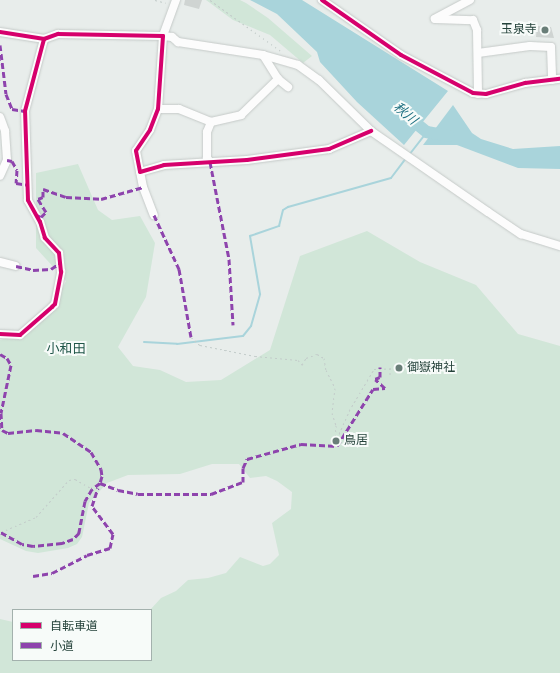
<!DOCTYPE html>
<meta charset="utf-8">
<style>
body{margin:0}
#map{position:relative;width:560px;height:673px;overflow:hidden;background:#e8edeb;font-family:"DM Sans","Noto Sans JP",sans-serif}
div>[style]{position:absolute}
.green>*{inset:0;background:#d1e6d8}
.water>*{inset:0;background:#a9d4db}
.stream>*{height:2px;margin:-1px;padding:0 1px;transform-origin:1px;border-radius:1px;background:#a9d4db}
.river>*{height:12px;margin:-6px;padding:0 6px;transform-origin:6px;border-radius:6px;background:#a9d4db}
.building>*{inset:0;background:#cfd4d2}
.path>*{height:1px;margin-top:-0.5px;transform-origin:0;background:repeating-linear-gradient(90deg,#c3ccca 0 2px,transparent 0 5px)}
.roads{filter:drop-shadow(0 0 1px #c5cac8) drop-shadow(0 0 1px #c5cac8)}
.minor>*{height:8px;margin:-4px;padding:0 4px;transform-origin:4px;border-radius:4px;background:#fcfcfc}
.quiet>*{height:3px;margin-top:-1.5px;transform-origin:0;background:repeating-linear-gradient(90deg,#8e44ad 0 6px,transparent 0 9px)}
.cycleway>*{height:4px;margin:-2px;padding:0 2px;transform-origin:2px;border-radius:2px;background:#d6006c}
.dots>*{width:11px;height:11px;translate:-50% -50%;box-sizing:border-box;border:2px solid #f7fbf9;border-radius:50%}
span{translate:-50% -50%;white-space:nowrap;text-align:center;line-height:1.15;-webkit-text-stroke:4px #f7fbf9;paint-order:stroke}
.poi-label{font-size:12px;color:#24423a}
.right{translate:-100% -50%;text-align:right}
.left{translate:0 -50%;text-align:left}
.water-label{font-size:13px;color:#1c6f80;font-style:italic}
.neighbourhood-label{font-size:13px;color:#1f5548}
.legend{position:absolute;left:12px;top:609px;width:140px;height:52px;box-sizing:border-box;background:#f7fbf9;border:1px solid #a3b1ad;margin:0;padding:5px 7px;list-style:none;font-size:12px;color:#24423a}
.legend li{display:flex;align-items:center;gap:8px;height:20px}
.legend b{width:20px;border:1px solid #a3b1ad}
</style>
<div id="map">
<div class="green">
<div style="clip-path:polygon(206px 0,240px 0,246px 3px,268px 18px,312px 56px,303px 63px,270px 35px,233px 20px)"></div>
<div style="clip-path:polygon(78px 164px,98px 210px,112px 220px,140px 216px,155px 243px,146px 297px,118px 347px,133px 366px,160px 370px,186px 382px,221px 380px,270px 350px,300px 256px,367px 231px,420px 262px,476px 285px,518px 334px,560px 346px,560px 673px,0 673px,0 619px,13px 622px,13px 660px,151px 660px,150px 610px,161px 598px,176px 591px,188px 580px,208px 578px,226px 573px,240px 557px,263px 566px,270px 564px,279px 555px,272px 523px,291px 509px,292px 492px,277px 481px,266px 476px,250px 478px,239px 464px,212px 464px,180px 474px,128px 475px,107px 483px,89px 503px,82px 537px,77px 544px,68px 548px,38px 553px,26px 551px,0 539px,0 340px,30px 332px,51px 311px,66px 281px,36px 248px,36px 173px)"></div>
</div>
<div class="water">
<div style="clip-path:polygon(250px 0,302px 0,448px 91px,404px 145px,357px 102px,320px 62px,317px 52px,277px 14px)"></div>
<div style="clip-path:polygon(453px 105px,472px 133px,481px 139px,513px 149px,560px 146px,560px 169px,518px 168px,457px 145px,423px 145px)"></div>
</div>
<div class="stream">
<div style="left:409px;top:155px;width:29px;rotate:-52deg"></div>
<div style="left:144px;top:342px;width:33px;rotate:3deg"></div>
<div style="left:177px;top:344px;width:66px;rotate:-6.9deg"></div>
<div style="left:243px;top:336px;width:13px;rotate:-51deg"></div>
<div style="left:251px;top:326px;width:33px;rotate:-74deg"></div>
<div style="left:260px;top:294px;width:59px;rotate:-99.8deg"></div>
<div style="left:250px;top:236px;width:31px;rotate:-19deg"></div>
<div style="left:279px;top:226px;width:16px;rotate:-76deg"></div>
<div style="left:283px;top:210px;width:6px;rotate:-31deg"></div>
<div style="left:288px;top:207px;width:107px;rotate:-15.7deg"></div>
<div style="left:391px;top:178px;width:25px;rotate:-53deg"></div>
</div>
<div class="river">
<div style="left:407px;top:116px;width:26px;rotate:39deg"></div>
<div style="left:427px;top:132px;width:22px;rotate:10deg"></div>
</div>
<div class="building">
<div style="clip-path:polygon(185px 0,202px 0,199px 9px,184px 5px)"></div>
<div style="clip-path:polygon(537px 26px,551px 27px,554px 38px,536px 37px)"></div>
</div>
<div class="path">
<div style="left:155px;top:0;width:11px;rotate:15deg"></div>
<div style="left:210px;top:0;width:89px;rotate:35.8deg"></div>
<div style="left:191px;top:337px;width:12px;rotate:42deg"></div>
<div style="left:200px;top:345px;width:56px;rotate:11.3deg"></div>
<div style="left:255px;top:356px;width:43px;rotate:5.3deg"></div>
<div style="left:298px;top:360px;width:6px;rotate:51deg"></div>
<div style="left:302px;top:365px;width:8px;rotate:-60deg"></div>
<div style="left:306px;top:358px;width:12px;rotate:-20deg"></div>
<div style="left:317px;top:354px;width:8px;rotate:30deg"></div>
<div style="left:324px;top:358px;width:12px;rotate:81deg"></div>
<div style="left:326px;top:370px;width:20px;rotate:63deg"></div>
<div style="left:335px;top:388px;width:25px;rotate:97deg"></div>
<div style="left:332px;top:413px;width:13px;rotate:72deg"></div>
<div style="left:336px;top:425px;width:22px;rotate:93deg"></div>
<div style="left:390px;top:368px;width:8px;rotate:90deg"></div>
<div style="left:335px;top:443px;width:35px;rotate:-66deg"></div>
<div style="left:349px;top:411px;width:49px;rotate:-59.2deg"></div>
<div style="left:374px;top:369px;width:23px;rotate:-2deg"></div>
<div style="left:1px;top:532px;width:38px;rotate:-23deg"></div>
<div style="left:36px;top:517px;width:50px;rotate:-48.3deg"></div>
<div style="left:69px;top:480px;width:6px;rotate:-9deg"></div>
<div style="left:75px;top:479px;width:20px;rotate:30deg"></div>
</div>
<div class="roads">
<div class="minor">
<div style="left:176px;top:0;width:38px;rotate:110deg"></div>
<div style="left:163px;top:36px;width:9px;rotate:6deg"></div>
<div style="left:172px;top:37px;width:8px;rotate:40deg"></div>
<div style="left:178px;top:42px;width:86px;rotate:8.7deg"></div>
<div style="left:263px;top:55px;width:36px;rotate:16deg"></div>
<div style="left:298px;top:65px;width:26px;rotate:36deg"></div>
<div style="left:319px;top:80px;width:73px;rotate:44.4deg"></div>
<div style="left:371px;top:131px;width:142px;rotate:34.7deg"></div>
<div style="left:488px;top:212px;width:40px;rotate:34deg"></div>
<div style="left:521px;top:234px;width:41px;rotate:17.1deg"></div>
<div style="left:322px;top:0;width:96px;rotate:34.8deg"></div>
<div style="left:401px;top:55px;width:81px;rotate:27.8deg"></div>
<div style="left:473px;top:93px;width:13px;rotate:4deg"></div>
<div style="left:486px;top:94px;width:41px;rotate:-15.8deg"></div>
<div style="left:525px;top:83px;width:35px;rotate:-7deg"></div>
<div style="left:470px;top:0;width:40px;rotate:152deg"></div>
<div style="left:435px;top:19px;width:38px;rotate:2deg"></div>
<div style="left:473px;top:20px;width:11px;rotate:68deg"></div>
<div style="left:477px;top:30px;width:64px;rotate:89.1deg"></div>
<div style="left:0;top:32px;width:45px;rotate:9deg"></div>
<div style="left:44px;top:39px;width:15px;rotate:-20deg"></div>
<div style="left:58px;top:34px;width:105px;rotate:1.1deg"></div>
<div style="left:163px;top:36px;width:73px;rotate:93.9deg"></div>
<div style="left:158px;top:109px;width:22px;rotate:111deg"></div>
<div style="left:150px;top:130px;width:25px;rotate:124deg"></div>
<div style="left:136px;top:151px;width:37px;rotate:79deg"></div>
<div style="left:143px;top:187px;width:30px;rotate:69deg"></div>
<div style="left:478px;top:53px;width:52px;rotate:-7.7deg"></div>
<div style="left:530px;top:46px;width:21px;rotate:3deg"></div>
<div style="left:551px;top:47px;width:33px;rotate:88deg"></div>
<div style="left:278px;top:79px;width:13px;rotate:39deg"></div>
<div style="left:158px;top:109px;width:21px"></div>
<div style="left:179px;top:109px;width:35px;rotate:22deg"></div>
<div style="left:211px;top:122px;width:31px;rotate:-13deg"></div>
<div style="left:241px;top:115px;width:52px;rotate:-44.2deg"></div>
<div style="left:278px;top:79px;width:28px;rotate:-122deg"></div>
<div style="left:0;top:117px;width:15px;rotate:70deg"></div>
<div style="left:5px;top:131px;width:29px;rotate:86deg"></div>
<div style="left:7px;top:160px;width:17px;rotate:114deg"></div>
<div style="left:210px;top:162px;width:5px;rotate:-127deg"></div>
<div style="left:207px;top:158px;width:26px;rotate:-90deg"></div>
<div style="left:207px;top:132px;width:11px;rotate:-68deg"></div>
<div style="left:140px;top:172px;width:25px;rotate:-16deg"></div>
<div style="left:164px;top:165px;width:83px;rotate:-3.4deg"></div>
<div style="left:247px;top:160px;width:83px;rotate:-7.6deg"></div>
<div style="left:329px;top:149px;width:46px;rotate:-23.2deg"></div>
<div style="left:0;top:262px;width:16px;rotate:14deg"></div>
<div style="left:0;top:334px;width:20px;rotate:3deg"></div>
<div style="left:20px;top:335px;width:43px;rotate:-41.2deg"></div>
<div style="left:52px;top:307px;width:4px;rotate:-45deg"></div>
<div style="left:55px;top:304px;width:33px;rotate:-79deg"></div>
<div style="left:61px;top:272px;width:19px;rotate:-96deg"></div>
<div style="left:59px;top:253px;width:21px;rotate:-133deg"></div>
<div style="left:45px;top:238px;width:17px;rotate:-107deg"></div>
<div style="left:40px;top:222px;width:25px;rotate:-119deg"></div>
<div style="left:28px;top:200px;width:89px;rotate:-91.9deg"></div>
<div style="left:25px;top:111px;width:74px;rotate:-75.2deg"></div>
</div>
</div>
<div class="quiet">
<div style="left:0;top:45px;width:49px;rotate:83deg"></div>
<div style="left:6px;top:94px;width:16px;rotate:68deg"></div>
<div style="left:12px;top:109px;width:13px;rotate:9deg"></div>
<div style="left:7px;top:160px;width:5px;rotate:11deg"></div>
<div style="left:12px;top:161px;width:10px;rotate:61deg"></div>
<div style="left:17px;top:170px;width:13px;rotate:94deg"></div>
<div style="left:16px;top:183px;width:12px;rotate:9deg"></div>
<div style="left:210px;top:162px;width:99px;rotate:78.9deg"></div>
<div style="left:229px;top:259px;width:66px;rotate:86.5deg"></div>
<div style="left:37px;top:215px;width:4px;rotate:27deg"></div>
<div style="left:41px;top:217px;width:7px;rotate:-45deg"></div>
<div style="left:46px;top:212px;width:15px;rotate:-122deg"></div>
<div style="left:38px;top:199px;width:5px;rotate:-22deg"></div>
<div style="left:43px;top:197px;width:8px;rotate:-90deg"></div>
<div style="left:43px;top:189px;width:24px;rotate:19deg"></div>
<div style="left:66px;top:197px;width:35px;rotate:3deg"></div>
<div style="left:101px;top:199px;width:44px;rotate:-15.9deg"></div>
<div style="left:154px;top:215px;width:60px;rotate:65.2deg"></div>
<div style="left:179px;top:269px;width:69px;rotate:80deg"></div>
<div style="left:16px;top:266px;width:17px;rotate:13deg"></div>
<div style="left:33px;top:270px;width:18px;rotate:-3deg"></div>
<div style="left:51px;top:269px;width:11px;rotate:-34deg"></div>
<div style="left:0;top:354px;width:8px;rotate:30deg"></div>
<div style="left:7px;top:358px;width:8px;rotate:60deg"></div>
<div style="left:11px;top:365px;width:49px;rotate:101.8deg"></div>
<div style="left:1px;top:413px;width:17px;rotate:87deg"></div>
<div style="left:2px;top:430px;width:7px;rotate:27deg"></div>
<div style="left:8px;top:433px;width:28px;rotate:-6deg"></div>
<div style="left:36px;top:430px;width:27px;rotate:6deg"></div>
<div style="left:63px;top:433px;width:34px;rotate:34deg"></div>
<div style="left:91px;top:452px;width:20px;rotate:60deg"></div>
<div style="left:101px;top:469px;width:7px;rotate:82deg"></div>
<div style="left:102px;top:476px;width:7px;rotate:106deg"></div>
<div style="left:100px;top:483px;width:10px;rotate:143deg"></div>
<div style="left:92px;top:489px;width:14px;rotate:120deg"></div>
<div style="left:85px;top:501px;width:33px;rotate:101deg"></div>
<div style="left:79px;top:533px;width:8px;rotate:135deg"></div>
<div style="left:73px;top:539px;width:12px;rotate:160deg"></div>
<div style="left:62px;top:543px;width:29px;rotate:174deg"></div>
<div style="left:33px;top:546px;width:11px;rotate:-170deg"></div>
<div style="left:22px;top:544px;width:25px;rotate:-151deg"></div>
<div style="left:100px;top:483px;width:19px;rotate:21deg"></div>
<div style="left:118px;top:490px;width:20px;rotate:11deg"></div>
<div style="left:138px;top:494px;width:73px"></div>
<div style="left:211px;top:494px;width:34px;rotate:-21deg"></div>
<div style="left:243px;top:482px;width:14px;rotate:-90deg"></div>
<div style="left:243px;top:468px;width:10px;rotate:-66deg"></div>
<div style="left:247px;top:459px;width:56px;rotate:-15.5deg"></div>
<div style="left:301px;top:444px;width:36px;rotate:3deg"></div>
<div style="left:337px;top:446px;width:67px;rotate:-57.7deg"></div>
<div style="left:373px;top:389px;width:12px;rotate:-5deg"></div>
<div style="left:385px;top:388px;width:13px;rotate:-138deg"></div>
<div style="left:375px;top:379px;width:5px;rotate:-22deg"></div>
<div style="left:380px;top:377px;width:10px;rotate:-90deg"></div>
<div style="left:33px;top:576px;width:19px;rotate:-9deg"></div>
<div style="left:52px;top:573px;width:39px;rotate:-27deg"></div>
<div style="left:87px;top:555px;width:24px;rotate:-17deg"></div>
<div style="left:110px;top:548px;width:14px;rotate:-78deg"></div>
<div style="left:113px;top:534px;width:35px;rotate:-127deg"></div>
<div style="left:92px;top:506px;width:19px;rotate:-72deg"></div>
</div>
<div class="cycleway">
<div style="left:322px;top:0;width:96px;rotate:34.8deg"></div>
<div style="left:401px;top:55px;width:81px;rotate:27.8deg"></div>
<div style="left:473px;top:93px;width:13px;rotate:4deg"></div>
<div style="left:486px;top:94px;width:41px;rotate:-15.8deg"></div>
<div style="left:525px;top:83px;width:35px;rotate:-7deg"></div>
<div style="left:0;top:32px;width:45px;rotate:9deg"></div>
<div style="left:44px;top:39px;width:15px;rotate:-20deg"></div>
<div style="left:58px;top:34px;width:105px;rotate:1.1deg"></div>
<div style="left:163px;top:36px;width:73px;rotate:93.9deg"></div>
<div style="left:158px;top:109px;width:22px;rotate:111deg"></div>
<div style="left:150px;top:130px;width:25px;rotate:124deg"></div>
<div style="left:136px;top:151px;width:21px;rotate:79deg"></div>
<div style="left:140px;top:172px;width:25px;rotate:-16deg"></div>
<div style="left:164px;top:165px;width:83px;rotate:-3.4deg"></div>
<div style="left:247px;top:160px;width:83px;rotate:-7.6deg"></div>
<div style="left:329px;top:149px;width:46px;rotate:-23.2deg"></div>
<div style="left:0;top:334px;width:20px;rotate:3deg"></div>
<div style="left:20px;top:335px;width:43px;rotate:-41.2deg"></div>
<div style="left:52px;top:307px;width:4px;rotate:-45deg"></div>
<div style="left:55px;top:304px;width:33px;rotate:-79deg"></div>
<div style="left:61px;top:272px;width:19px;rotate:-96deg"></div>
<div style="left:59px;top:253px;width:21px;rotate:-133deg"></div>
<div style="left:45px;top:238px;width:17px;rotate:-107deg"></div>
<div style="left:40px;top:222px;width:25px;rotate:-119deg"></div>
<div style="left:28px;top:200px;width:89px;rotate:-91.9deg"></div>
<div style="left:25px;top:111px;width:74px;rotate:-75.2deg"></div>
</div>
<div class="dots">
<div style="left:545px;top:30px;background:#697e78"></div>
<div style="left:399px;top:368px;background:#697e78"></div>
<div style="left:336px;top:441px;background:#697e78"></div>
</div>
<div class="poi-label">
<span class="right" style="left:537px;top:30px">玉泉寺</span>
<span class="left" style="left:407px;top:368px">御嶽神社</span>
<span class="left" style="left:344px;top:441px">鳥居</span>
</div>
<div class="water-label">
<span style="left:405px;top:114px;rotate:40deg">秋川</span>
</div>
<div class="neighbourhood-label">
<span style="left:66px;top:349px">小和田</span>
</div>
<ul class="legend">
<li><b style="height:5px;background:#d6006c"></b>自転車道</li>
<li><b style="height:5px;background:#8e44ad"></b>小道</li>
</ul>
</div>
